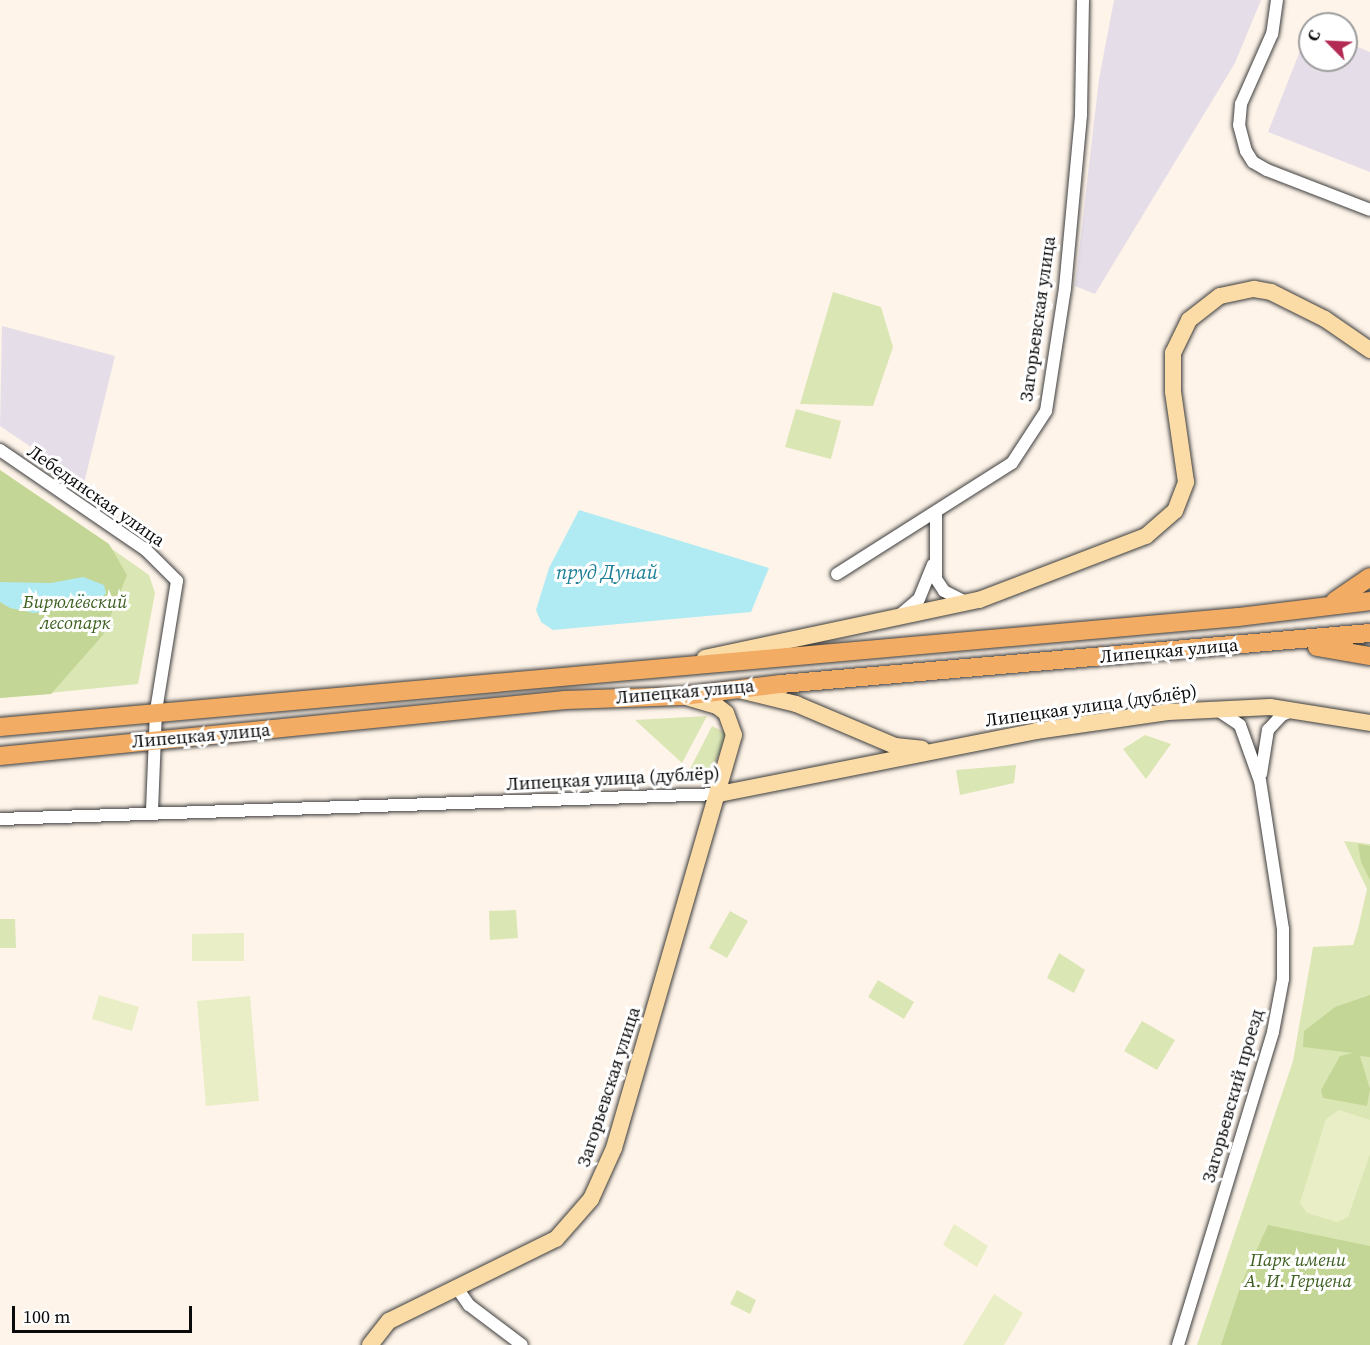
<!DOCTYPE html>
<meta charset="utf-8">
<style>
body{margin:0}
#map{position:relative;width:1370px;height:1345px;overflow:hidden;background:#fef4e9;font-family:"Source Serif 4",serif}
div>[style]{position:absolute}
.industrial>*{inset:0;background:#e5dee9}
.green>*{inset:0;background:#dbe6b5}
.forest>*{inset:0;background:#c3d695}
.pitch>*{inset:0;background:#eaeec6}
.water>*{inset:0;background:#b0ebf3}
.roads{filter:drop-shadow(0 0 2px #3d3d3d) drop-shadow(0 0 2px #3d3d3d)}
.street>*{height:12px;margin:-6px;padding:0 6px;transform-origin:6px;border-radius:6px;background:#fff}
.secondary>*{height:16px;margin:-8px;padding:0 8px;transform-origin:8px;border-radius:8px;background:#fbdca6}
.primary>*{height:18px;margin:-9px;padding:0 9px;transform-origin:9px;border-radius:9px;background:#f2ac64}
span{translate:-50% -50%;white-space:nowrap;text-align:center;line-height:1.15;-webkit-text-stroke:6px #fff;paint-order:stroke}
.street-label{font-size:18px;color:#0a0a0a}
.park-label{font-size:18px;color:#3c5e1f;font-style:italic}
.water-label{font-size:20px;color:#1b7f95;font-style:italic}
.north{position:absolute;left:1298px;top:12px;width:60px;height:60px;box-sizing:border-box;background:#fff;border:2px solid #9d9d9d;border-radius:50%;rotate:294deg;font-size:16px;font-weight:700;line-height:24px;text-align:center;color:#0a0a0a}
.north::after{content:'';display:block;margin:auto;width:21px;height:27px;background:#b32a53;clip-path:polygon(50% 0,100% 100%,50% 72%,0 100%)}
.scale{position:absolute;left:12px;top:1306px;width:180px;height:27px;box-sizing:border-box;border:3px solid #0a0a0a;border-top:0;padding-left:8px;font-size:18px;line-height:21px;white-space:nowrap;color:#0a0a0a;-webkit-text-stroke:4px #fff;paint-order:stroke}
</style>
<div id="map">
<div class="industrial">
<div style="clip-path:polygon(1114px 0,1261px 0,1235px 63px,1095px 294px,1075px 286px,1099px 79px)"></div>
<div style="clip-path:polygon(1309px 28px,1310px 60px,1346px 60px,1346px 42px,1370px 52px,1370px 172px,1268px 132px)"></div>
<div style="clip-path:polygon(2px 326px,115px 356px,84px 483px,0 426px)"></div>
</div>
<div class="green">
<div style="clip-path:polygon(833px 292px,881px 307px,893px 347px,873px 406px,800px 404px)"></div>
<div style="clip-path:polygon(796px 409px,841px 421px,831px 459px,785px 447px)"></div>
<div style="clip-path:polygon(0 470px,149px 575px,155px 593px,138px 684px,0 698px)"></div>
<div style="clip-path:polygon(707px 716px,682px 763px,635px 720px)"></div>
<div style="clip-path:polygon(712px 726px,726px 733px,721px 750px,715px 765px,694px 782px,689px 771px)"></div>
<div style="clip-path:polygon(1145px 735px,1171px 744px,1146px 779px,1123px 749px)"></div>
<div style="clip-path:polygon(1016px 765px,1014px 783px,960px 795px,956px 770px)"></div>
<div style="clip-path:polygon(1344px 841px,1370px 844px,1370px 1345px,1197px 1345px,1293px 1061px,1313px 947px,1353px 945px,1358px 929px,1367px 889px)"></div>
<div style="clip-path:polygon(516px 910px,518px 938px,490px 940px,489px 911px)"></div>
<div style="clip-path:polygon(730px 911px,748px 921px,727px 958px,709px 948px)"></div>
<div style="clip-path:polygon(0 919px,15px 919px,16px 948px,0 948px)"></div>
<div style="clip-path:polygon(1059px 953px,1085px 970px,1074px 993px,1047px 978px)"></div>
<div style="clip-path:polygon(878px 980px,914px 1002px,904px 1019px,868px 997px)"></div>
<div style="clip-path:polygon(1142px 1021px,1175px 1040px,1157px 1070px,1124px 1051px)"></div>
<div style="clip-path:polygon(737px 1290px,756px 1300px,750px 1314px,730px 1304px)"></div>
</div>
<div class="forest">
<div style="clip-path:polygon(0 470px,109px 544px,127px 575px,103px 635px,51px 694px,0 698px)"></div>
<div style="clip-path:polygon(1358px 844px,1370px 846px,1370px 880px,1361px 862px)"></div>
<div style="clip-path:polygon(1370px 995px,1370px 1057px,1360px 1056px,1370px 1089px,1367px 1106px,1323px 1098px,1321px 1090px,1340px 1056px,1353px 1053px,1303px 1047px,1304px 1031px,1335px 1007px)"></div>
<div style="clip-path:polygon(1268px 1225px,1370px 1246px,1370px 1345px,1221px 1345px,1242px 1282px)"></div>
</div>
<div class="pitch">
<div style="clip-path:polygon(244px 933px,244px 961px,192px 961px,192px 934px)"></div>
<div style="clip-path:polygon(99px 995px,139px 1007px,132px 1031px,92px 1019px)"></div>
<div style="clip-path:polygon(250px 996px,259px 1101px,206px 1106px,197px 1001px)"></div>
<div style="clip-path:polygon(1339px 1110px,1370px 1120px,1370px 1154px,1348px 1217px,1337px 1222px,1307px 1213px,1300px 1203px,1326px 1119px)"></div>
<div style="clip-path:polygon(954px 1224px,988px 1246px,977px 1267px,943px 1245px)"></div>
<div style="clip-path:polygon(994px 1294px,1023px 1313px,1004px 1345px,963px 1345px)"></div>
</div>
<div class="water">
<div style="clip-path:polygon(579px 510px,769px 568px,751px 612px,553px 630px,541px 622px,536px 610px,549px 568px)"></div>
<div style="clip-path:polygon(83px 577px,104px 585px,106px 593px,96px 605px,34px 613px,10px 608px,0 602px,0 582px,51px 583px)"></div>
</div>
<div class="roads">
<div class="street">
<div style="left:1277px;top:0;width:34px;rotate:98deg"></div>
<div style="left:1272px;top:34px;width:77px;rotate:113.9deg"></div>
<div style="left:1241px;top:104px;width:21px;rotate:95deg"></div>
<div style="left:1239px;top:125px;width:27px;rotate:75deg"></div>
<div style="left:1246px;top:151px;width:13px;rotate:58deg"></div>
<div style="left:1253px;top:162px;width:16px;rotate:30deg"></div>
<div style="left:1267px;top:170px;width:110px;rotate:21.2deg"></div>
<div style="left:0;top:450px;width:177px;rotate:34.4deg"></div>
<div style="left:146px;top:550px;width:44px;rotate:45deg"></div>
<div style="left:177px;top:581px;width:132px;rotate:99.2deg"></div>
<div style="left:156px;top:711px;width:101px;rotate:92.3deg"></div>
<div style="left:936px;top:512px;width:67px;rotate:90deg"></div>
<div style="left:936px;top:579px;width:14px;rotate:56deg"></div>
<div style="left:944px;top:591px;width:25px;rotate:27deg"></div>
<div style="left:837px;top:574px;width:207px;rotate:-32.4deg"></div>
<div style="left:1012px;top:463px;width:62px;rotate:-56.8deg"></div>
<div style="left:1046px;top:411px;width:124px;rotate:-81.2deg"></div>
<div style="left:1065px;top:288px;width:175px;rotate:-84.7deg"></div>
<div style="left:1081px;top:114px;width:114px;rotate:-89deg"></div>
<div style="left:901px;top:614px;width:23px;rotate:-40deg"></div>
<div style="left:919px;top:599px;width:37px;rotate:-68deg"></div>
<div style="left:1261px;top:774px;width:45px;rotate:-81deg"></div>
<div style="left:1268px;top:730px;width:21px;rotate:-47deg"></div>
<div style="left:1282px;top:715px;width:13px;rotate:-23deg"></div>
<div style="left:0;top:819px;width:719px;rotate:-1.99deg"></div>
<div style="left:457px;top:1288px;width:21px;rotate:55deg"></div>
<div style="left:469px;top:1305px;width:66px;rotate:37deg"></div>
<div style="left:1178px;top:1345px;width:327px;rotate:-73.1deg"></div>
<div style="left:1273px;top:1032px;width:54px;rotate:-79.3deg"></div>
<div style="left:1283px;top:979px;width:50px;rotate:-90deg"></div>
<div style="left:1283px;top:929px;width:150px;rotate:-98.8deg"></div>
<div style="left:1260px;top:781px;width:59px;rotate:-109.7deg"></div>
<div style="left:1240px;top:725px;width:27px;rotate:-146deg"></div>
</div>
<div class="secondary">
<div style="left:705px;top:658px;width:280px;rotate:-12deg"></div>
<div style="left:979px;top:600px;width:179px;rotate:-21deg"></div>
<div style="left:1146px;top:536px;width:38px;rotate:-41deg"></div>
<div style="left:1175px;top:511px;width:31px;rotate:-69deg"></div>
<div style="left:1186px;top:482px;width:91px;rotate:-98.2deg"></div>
<div style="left:1173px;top:392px;width:39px;rotate:-90deg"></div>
<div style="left:1173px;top:353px;width:37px;rotate:-64deg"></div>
<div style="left:1189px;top:320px;width:39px;rotate:-38deg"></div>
<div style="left:1220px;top:296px;width:35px;rotate:-12deg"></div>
<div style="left:1254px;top:289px;width:17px;rotate:10deg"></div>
<div style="left:1271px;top:292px;width:60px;rotate:26.6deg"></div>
<div style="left:1325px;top:319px;width:55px;rotate:34.6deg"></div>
<div style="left:739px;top:690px;width:59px;rotate:13.8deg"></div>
<div style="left:796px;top:704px;width:108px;rotate:23deg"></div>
<div style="left:895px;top:746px;width:27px;rotate:6deg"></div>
<div style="left:719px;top:794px;width:323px;rotate:-11.2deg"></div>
<div style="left:1036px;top:731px;width:133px;rotate:-8.2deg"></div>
<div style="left:1168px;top:712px;width:102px;rotate:-2.8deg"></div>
<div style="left:1270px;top:707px;width:101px;rotate:9.1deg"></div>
<div style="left:370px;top:1345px;width:31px;rotate:-52deg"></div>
<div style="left:389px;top:1321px;width:186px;rotate:-26.2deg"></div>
<div style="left:556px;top:1239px;width:53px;rotate:-48.8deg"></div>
<div style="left:591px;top:1199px;width:56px;rotate:-65.7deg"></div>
<div style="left:614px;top:1148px;width:430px;rotate:-73.8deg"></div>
<div style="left:734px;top:735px;width:23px;rotate:-110deg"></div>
<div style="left:726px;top:713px;width:11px;rotate:-142deg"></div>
<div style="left:717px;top:706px;width:32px;rotate:-164deg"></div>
</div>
<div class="primary">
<div style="left:1335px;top:601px;width:42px;rotate:-34.4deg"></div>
<div style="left:1317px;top:647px;width:54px;rotate:9.6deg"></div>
<div style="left:0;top:727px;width:1243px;rotate:-5.08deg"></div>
<div style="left:1238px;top:617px;width:133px;rotate:-6.9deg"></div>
<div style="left:0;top:756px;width:568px;rotate:-5.66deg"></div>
<div style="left:565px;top:700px;width:118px;rotate:-1.9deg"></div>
<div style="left:683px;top:696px;width:99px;rotate:-7deg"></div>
<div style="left:781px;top:684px;width:591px;rotate:-4.95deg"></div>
</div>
</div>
<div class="street-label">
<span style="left:1038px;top:319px;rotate:-82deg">Загорьевская улица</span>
<span style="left:96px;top:496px;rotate:35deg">Лебедянская улица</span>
<span style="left:1169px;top:651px;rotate:-5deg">Липецкая улица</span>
<span style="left:685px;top:692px;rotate:-5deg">Липецкая улица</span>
<span style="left:1091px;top:706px;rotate:-8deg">Липецкая улица (дублёр)</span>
<span style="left:201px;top:736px;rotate:-5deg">Липецкая улица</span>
<span style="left:613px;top:779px;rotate:-3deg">Липецкая улица (дублёр)</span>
<span style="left:609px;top:1087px;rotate:-72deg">Загорьевская улица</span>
<span style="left:1233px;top:1096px;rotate:-74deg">Загорьевский проезд</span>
</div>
<div class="park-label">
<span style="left:75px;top:613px">Бирюлёвский<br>лесопарк</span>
<span style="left:1298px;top:1271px">Парк имени<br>А. И. Герцена</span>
</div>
<div class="water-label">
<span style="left:607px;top:572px">пруд Дунай</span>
</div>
<div class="north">С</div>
<div class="scale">100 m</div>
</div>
